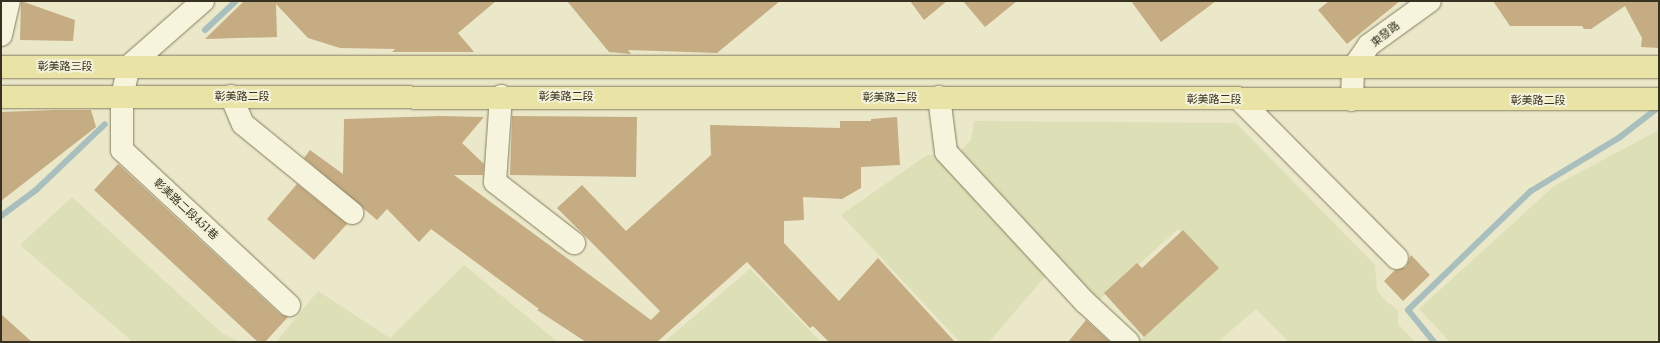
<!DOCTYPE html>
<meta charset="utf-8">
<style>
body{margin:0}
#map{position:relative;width:1660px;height:343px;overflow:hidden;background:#ebe8c9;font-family:"Libre Baskerville","Noto Sans TC",serif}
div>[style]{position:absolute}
.farmland>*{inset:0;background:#dddfb7}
.stream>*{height:6px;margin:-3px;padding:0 3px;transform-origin:3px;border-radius:3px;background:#a9bfbd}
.building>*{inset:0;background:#c5ac83}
.roads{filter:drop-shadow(0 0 1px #857c5f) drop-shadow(0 0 1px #857c5f)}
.minor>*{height:22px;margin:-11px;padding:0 11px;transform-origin:11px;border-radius:11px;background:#f6f4dc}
.major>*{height:22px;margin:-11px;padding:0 11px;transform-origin:11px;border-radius:11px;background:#e9e3a5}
span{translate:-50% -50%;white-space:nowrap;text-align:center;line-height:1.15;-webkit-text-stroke:4px #f3f1d8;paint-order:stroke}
.street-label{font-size:11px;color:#373121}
.frame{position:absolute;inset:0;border:2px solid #373121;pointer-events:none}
</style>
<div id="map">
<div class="farmland">
<div style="clip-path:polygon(974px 121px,1236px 123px,1375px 265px,1377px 290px,1386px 301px,1398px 310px,1398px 324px,1415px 342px,1289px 342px,1256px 309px,1218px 342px,1139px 342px,1217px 269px,1178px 229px,1098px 301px,958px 153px,971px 140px)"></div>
<div style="clip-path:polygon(1659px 130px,1659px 342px,1450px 342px,1419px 309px,1554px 186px)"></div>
<div style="clip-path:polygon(927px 155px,937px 155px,1049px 272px,989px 342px,960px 342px,841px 215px)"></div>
<div style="clip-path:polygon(72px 197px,223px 334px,242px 342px,133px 342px,20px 245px)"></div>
<div style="clip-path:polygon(464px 265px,558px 342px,276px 342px,318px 291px,390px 338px)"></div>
<div style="clip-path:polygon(750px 269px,821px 342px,664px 342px)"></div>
</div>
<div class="stream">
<div style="left:205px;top:30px;width:42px;rotate:-43.1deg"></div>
<div style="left:1px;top:216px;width:44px;rotate:-36.6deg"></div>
<div style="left:36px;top:190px;width:95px;rotate:-43.7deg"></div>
<div style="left:1434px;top:342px;width:41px;rotate:-129.1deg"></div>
<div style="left:1408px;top:310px;width:171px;rotate:-44.1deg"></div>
<div style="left:1531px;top:191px;width:104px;rotate:-31.2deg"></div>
<div style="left:1620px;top:137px;width:49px;rotate:-37.6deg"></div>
</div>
<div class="building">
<div style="clip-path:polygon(21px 1px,75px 20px,73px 41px,20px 40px)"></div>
<div style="clip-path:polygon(244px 1px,496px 1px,458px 33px,474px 52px,392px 52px,395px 49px,340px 48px,308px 38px,276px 4px,277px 37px,205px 39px)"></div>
<div style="clip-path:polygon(567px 1px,780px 1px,717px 53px,628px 50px,631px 54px,609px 52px)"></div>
<div style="clip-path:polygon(910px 1px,947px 1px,924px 20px)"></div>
<div style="clip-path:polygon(963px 1px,1017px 1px,985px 27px)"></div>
<div style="clip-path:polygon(1131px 1px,1216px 1px,1161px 42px)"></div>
<div style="clip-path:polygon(1329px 1px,1400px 1px,1347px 44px,1318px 10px)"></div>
<div style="clip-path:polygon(1493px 1px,1659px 1px,1659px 48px,1641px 47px,1642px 38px,1625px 6px,1591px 29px,1584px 29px,1582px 26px,1510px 26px)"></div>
<div style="clip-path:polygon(54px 110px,91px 110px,96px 127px,1px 201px,1px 112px)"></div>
<div style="clip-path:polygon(440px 116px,484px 117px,462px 143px,484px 164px,483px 175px,454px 175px,651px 320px,660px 311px,557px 208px,582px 185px,626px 231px,711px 155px,710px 125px,840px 128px,840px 121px,871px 121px,871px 119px,897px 117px,900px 165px,861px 167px,861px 188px,842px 199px,803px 197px,804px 220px,784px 221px,784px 243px,839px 301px,878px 258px,955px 342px,829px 342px,813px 326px,810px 328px,747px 262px,657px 342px,586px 342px,537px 310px,539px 309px,431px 229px,419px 242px,387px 209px,377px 220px,304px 158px,310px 150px,343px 174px,344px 119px)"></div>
<div style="clip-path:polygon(512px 116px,637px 117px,636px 177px,510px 175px)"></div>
<div style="clip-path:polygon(118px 164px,280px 314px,288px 317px,265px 342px,258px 342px,94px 190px)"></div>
<div style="clip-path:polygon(297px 184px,347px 224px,314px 260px,267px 219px)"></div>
<div style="clip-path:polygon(1183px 230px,1219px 268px,1144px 337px,1104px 293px,1137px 263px,1142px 268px)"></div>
<div style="clip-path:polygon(1411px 255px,1430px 275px,1403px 301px,1384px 281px,1395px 270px,1406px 267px)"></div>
<div style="clip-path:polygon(1px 314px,32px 342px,1px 342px)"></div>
<div style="clip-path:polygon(1086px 320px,1110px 342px,1068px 342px)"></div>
</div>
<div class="roads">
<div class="minor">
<div style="left:203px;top:1px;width:98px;rotate:138.7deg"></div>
<div style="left:129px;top:66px;width:31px;rotate:103deg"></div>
<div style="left:122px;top:96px;width:54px;rotate:90deg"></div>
<div style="left:122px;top:150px;width:228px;rotate:42.9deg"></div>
<div style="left:1px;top:35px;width:35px;rotate:-77deg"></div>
<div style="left:231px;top:96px;width:30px;rotate:67deg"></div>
<div style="left:243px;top:124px;width:141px;rotate:39.2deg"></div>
<div style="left:501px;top:96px;width:86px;rotate:94deg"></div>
<div style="left:495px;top:182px;width:100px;rotate:37.7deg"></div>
<div style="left:939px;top:97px;width:55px;rotate:82.7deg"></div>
<div style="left:946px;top:152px;width:205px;rotate:47.2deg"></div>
<div style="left:1085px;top:302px;width:59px;rotate:42.9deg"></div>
<div style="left:1239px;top:99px;width:224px;rotate:45.2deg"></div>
<div style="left:1352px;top:100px;width:32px;rotate:-88deg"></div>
<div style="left:1353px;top:68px;width:28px;rotate:-55deg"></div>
<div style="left:1369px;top:45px;width:75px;rotate:-35.8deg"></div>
</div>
<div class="major">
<div style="left:1px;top:67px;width:1658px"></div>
<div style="left:1px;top:97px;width:1658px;rotate:0.07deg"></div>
</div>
</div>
<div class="street-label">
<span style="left:1385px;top:34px;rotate:-38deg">東發路</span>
<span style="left:65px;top:66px">彰美路三段</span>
<span style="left:242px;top:96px">彰美路二段</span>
<span style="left:566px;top:96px">彰美路二段</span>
<span style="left:890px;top:97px">彰美路二段</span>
<span style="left:1214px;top:99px">彰美路二段</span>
<span style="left:1538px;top:100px">彰美路二段</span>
<span style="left:186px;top:209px;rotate:43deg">彰美路二段451巷</span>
</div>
<div class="frame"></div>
</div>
